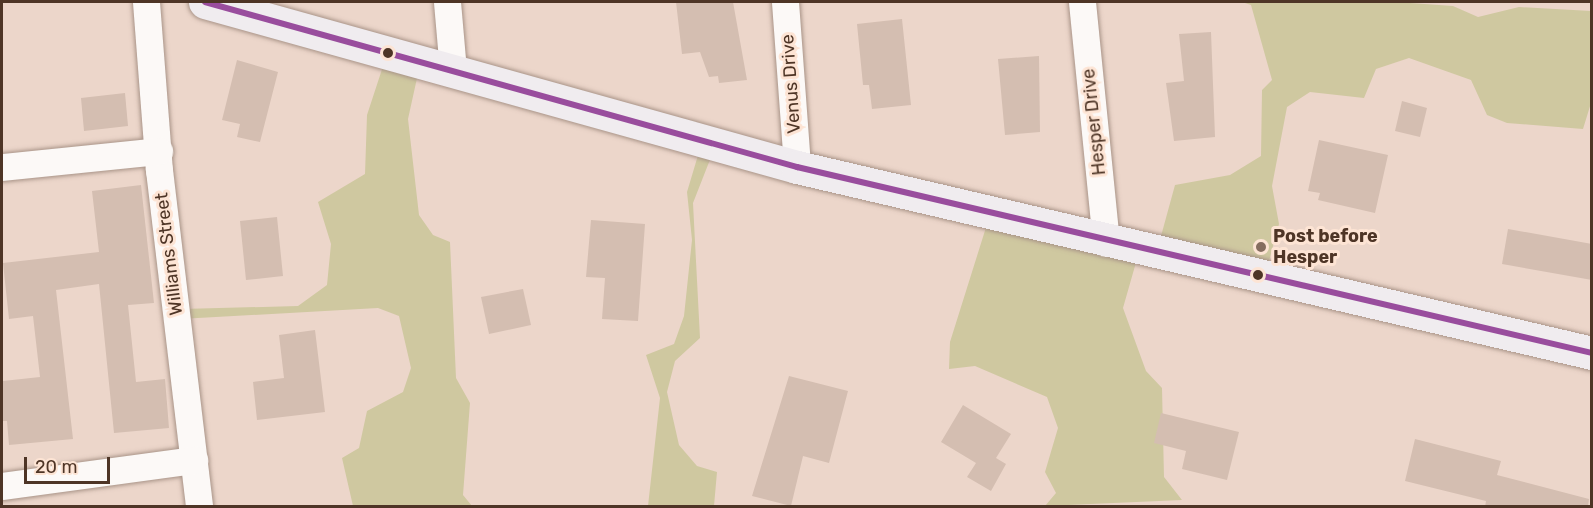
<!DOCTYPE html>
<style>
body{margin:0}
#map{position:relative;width:1593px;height:508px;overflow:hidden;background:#ecd6ca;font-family:Rubik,sans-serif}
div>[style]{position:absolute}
.green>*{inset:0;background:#cfc8a0}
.building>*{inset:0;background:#d4beb1}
.roads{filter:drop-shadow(0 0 2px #a99488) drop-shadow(0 0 2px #a99488)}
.minor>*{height:27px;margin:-13.5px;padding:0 13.5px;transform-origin:13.5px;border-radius:13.5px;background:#fcf9f7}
.major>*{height:33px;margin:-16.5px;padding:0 16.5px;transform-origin:16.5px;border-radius:16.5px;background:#f0ecef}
.bus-1>*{height:6px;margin:-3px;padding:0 3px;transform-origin:3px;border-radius:3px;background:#994d9d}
.dots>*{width:16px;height:16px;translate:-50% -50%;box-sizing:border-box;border:3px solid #fde4d4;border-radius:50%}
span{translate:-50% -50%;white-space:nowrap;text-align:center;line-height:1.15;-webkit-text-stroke:6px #fde4d4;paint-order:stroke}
.street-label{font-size:18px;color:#4e3526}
.poi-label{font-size:18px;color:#4e3526;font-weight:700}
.left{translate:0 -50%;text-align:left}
.frame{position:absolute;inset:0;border:3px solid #4e3526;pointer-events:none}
.scale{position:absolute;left:24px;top:457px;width:86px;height:27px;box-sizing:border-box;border:3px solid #4e3526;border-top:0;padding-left:8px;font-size:18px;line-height:21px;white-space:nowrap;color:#4e3526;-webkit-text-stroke:4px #fde4d4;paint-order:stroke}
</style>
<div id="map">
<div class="green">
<div style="clip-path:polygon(1242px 2px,1396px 2px,1453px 6px,1478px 17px,1519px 7px,1591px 11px,1591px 103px,1583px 129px,1507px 123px,1487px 115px,1471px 80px,1409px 58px,1376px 69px,1364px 98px,1310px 92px,1287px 107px,1272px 186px,1279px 224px,1265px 276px,1158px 247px,1175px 185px,1230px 175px,1261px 156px,1262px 90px,1272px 80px,1251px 5px)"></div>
<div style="clip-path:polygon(388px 51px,421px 60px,408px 119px,419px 215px,433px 235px,450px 242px,456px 378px,470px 403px,463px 495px,472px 506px,353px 506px,342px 458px,359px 448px,367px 411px,403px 392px,411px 368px,399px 316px,378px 308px,180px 319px,182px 309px,298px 306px,327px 285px,331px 244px,318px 202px,365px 174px,367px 115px)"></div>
<div style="clip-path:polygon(702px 142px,713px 152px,693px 203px,700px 338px,675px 361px,667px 392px,679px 445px,697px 466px,717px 472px,714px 506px,648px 506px,660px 398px,646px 355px,674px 344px,684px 316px,692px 240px,687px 192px)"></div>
<div style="clip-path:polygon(988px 221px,1139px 252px,1123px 308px,1146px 371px,1162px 388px,1164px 477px,1182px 500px,1045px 506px,1056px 493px,1045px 472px,1058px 428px,1047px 397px,975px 366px,949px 369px,950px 342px)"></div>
</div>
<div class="building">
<div style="clip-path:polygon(676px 2px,733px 2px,747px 80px,719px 83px,718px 76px,709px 77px,700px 52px,682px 54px)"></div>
<div style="clip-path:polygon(902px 19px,911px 105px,872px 109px,869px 85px,863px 85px,857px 24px)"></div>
<div style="clip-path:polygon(1211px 32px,1215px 137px,1174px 141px,1166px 83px,1184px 81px,1179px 34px)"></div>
<div style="clip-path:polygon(1039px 56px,1040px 132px,1005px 135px,998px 59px)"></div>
<div style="clip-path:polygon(237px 60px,278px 72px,260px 142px,237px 137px,240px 124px,222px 120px)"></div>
<div style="clip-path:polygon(125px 93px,128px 126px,84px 131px,81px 98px)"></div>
<div style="clip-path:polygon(1402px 101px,1427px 108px,1420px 137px,1395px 131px)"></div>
<div style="clip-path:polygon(1319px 140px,1388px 155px,1375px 213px,1318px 200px,1320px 193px,1308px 191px)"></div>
<div style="clip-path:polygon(141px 185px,154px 303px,128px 305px,136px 382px,165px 379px,169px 428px,114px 433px,99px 284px,56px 290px,73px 439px,9px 445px,7px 421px,2px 421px,3px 381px,40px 377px,33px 316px,9px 319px,3px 263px,99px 252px,92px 191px)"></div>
<div style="clip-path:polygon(277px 217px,283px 276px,246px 280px,240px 221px)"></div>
<div style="clip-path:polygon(591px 220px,645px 224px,638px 321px,602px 319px,605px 278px,586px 277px)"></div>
<div style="clip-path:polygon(1508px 229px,1592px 244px,1592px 280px,1502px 264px)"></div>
<div style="clip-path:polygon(523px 289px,531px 325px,489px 334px,481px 297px)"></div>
<div style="clip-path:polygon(315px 330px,325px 412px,257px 420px,253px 382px,284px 378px,279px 335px)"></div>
<div style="clip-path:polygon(789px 376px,848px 391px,829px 463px,803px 456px,791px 506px,752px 496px)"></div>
<div style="clip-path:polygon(963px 405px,1011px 434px,996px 458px,1006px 464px,991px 491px,967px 477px,976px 463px,941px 442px)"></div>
<div style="clip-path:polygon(1161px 413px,1239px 432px,1227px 480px,1182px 469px,1186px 451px,1154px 443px)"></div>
<div style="clip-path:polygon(1415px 439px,1501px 461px,1497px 475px,1589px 499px,1588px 507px,1485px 507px,1486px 501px,1405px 481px)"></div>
</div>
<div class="roads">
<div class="minor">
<div style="left:146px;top:2px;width:169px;rotate:85.6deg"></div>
<div style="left:159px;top:170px;width:338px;rotate:83.2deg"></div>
<div style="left:447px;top:2px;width:68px;rotate:85deg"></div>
<div style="left:785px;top:2px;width:165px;rotate:85.8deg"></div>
<div style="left:1082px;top:2px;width:242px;rotate:84.3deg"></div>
<div style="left:2px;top:167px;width:158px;rotate:-5.8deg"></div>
<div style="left:2px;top:486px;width:194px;rotate:-7.7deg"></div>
</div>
<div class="major">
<div style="left:205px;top:2px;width:615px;rotate:15.57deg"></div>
<div style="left:797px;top:167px;width:816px;rotate:13.17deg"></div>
</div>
</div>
<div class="bus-1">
<div style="left:205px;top:2px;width:615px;rotate:15.57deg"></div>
<div style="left:797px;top:167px;width:816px;rotate:13.17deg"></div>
</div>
<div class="dots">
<div style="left:388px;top:53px;background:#4e3526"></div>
<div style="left:1261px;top:247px;background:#856d5f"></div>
<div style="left:1258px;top:275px;background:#4e3526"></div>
</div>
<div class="street-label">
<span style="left:791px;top:84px;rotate:-94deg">Venus Drive</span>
<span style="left:1094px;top:122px;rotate:-96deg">Hesper Drive</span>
<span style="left:169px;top:254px;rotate:-97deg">Williams Street</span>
</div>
<div class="poi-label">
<span class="left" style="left:1273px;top:247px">Post before<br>Hesper</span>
</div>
<div class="frame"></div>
<div class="scale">20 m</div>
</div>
